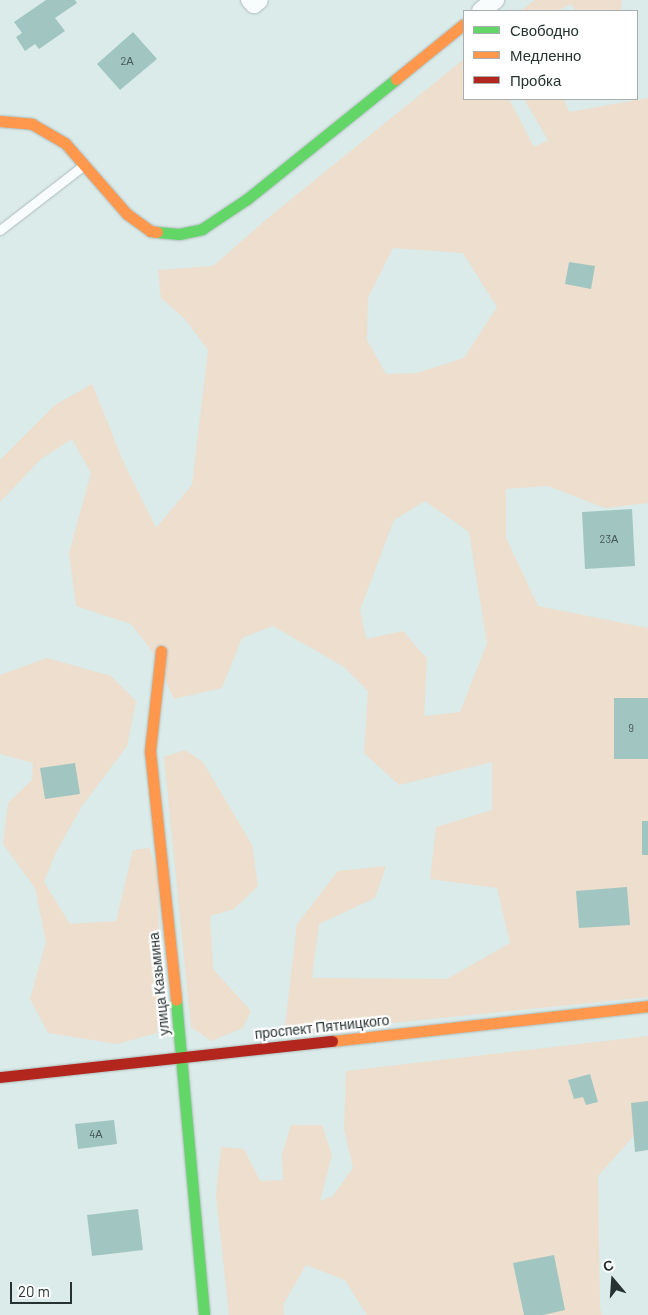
<!DOCTYPE html>
<meta charset="utf-8">
<style>
body{margin:0}
#map{position:relative;width:648px;height:1315px;overflow:hidden;background:#daebe9;font-family:Barlow,sans-serif}
div>[style]{position:absolute}
.green>*{inset:0;background:#eddecd}
.building>*{inset:0;background:#a1c6c2}
.roads{filter:drop-shadow(0 0 1px #afbcba) drop-shadow(0 0 1px #afbcba)}
.lane>*{height:9px;margin:-4.5px;padding:0 4.5px;transform-origin:4.5px;border-radius:4.5px;background:#f9fcfc}
.street>*{height:18px;margin:-9px;padding:0 9px;transform-origin:9px;border-radius:9px;background:#f9fcfc}
.fast>*{height:11px;margin:-5.5px;padding:0 5.5px;transform-origin:5.5px;border-radius:5.5px;background:#63d668}
.slow>*{height:11px;margin:-5.5px;padding:0 5.5px;transform-origin:5.5px;border-radius:5.5px;background:#ff974d}
.jam>*{height:11px;margin:-5.5px;padding:0 5.5px;transform-origin:5.5px;border-radius:5.5px;background:#b3261e}
span{translate:-50% -50%;white-space:nowrap;text-align:center;line-height:1.15;-webkit-text-stroke:4.5px #fff;paint-order:stroke}
.number-label{font-size:11px;color:#455855}
.number-label span{-webkit-text-stroke-width:0}
.street-label{font-size:14px;color:#263331}
.legend{position:absolute;left:463px;top:10px;width:175px;height:90px;box-sizing:border-box;background:#fff;border:1px solid #a8adad;margin:0;padding:6px 9px;list-style:none;font-size:15px;color:#263331}
.legend li{display:flex;align-items:center;gap:10px;height:25px}
.legend b{width:25px;border:1px solid #a8adad}
.north{position:absolute;left:588px;top:1255px;width:50px;height:50px;-webkit-text-stroke:4px #fff;paint-order:stroke;rotate:342deg;font-size:14px;font-weight:700;line-height:20px;text-align:center;color:#263331}
.north::after{content:'';display:block;margin:auto;width:18px;height:22px;background:#263331;clip-path:polygon(50% 0,100% 100%,50% 72%,0 100%)}
.scale{position:absolute;left:10px;top:1282px;width:62px;height:22px;box-sizing:border-box;border:2px solid #263331;border-top:0;padding-left:6px;font-size:15px;line-height:18px;white-space:nowrap;color:#263331;-webkit-text-stroke:4px #fff;paint-order:stroke}
</style>
<div id="map">
<div class="green">
<div style="clip-path:polygon(535px 0,622px 0,621px 11px,576px 11px,571px 4px,557px 11px,520px 11px)"></div>
<div style="clip-path:polygon(evenodd,464px 59px,464px 99px,509px 99px,534px 147px,548px 140px,524px 99px,564px 99px,569px 112px,648px 98px,648px 503px,605px 508px,548px 486px,506px 489px,506px 538px,538px 606px,648px 628px,648px 997px,284px 1034px,297px 924px,338px 871px,386px 866px,375px 898px,319px 924px,312px 978px,447px 979px,510px 943px,497px 888px,430px 879px,436px 827px,492px 810px,492px 762px,399px 785px,364px 753px,368px 691px,344px 667px,273px 626px,242px 638px,222px 688px,174px 699px,152px 651px,131px 624px,76px 606px,69px 553px,91px 473px,72px 439px,41px 459px,0 502px,0 460px,55px 405px,92px 384px,123px 461px,156px 528px,192px 485px,208px 350px,185px 319px,161px 298px,158px 270px,213px 266px,268px 218px,464px 59px,393px 248px,463px 253px,497px 307px,464px 358px,417px 373px,386px 374px,367px 340px,368px 298px,393px 248px,464px 59px,425px 501px,469px 532px,487px 643px,460px 712px,424px 716px,427px 659px,403px 631px,366px 639px,360px 610px,394px 520px,425px 501px)"></div>
<div style="clip-path:polygon(47px 658px,111px 676px,136px 701px,127px 746px,82px 806px,56px 852px,44px 882px,70px 924px,116px 921px,133px 850px,149px 848px,158px 874px,160px 993px,157px 1033px,117px 1044px,48px 1033px,30px 999px,46px 942px,35px 888px,3px 844px,8px 803px,32px 780px,33px 763px,0 754px,0 675px)"></div>
<div style="clip-path:polygon(185px 750px,203px 762px,252px 845px,258px 886px,234px 909px,210px 916px,213px 969px,251px 1011px,243px 1028px,211px 1041px,191px 1027px,164px 757px)"></div>
<div style="clip-path:polygon(648px 1036px,648px 1120px,598px 1176px,600px 1307px,602px 1315px,367px 1315px,345px 1280px,306px 1265px,283px 1305px,284px 1315px,229px 1315px,216px 1195px,221px 1147px,244px 1149px,260px 1181px,283px 1180px,282px 1154px,291px 1125px,322px 1125px,332px 1155px,320px 1201px,333px 1196px,353px 1168px,344px 1129px,346px 1071px)"></div>
</div>
<div class="building">
<div style="clip-path:polygon(46px 0,75px 0,77px 3px,55px 18px,65px 31px,39px 49px,35px 44px,25px 51px,16px 37px,22px 33px,14px 22px)"></div>
<div style="clip-path:polygon(133px 32px,157px 59px,120px 90px,97px 64px)"></div>
<div style="clip-path:polygon(569px 262px,595px 266px,591px 289px,565px 284px)"></div>
<div style="clip-path:polygon(632px 509px,635px 566px,585px 569px,582px 512px)"></div>
<div style="clip-path:polygon(614px 698px,648px 698px,648px 759px,614px 759px)"></div>
<div style="clip-path:polygon(75px 763px,80px 794px,45px 799px,40px 768px)"></div>
<div style="clip-path:polygon(642px 821px,648px 821px,648px 855px,642px 855px)"></div>
<div style="clip-path:polygon(627px 887px,630px 925px,579px 928px,576px 891px)"></div>
<div style="clip-path:polygon(590px 1074px,598px 1102px,586px 1105px,583px 1097px,574px 1099px,568px 1080px)"></div>
<div style="clip-path:polygon(648px 1101px,648px 1150px,635px 1152px,631px 1103px)"></div>
<div style="clip-path:polygon(114px 1120px,117px 1144px,78px 1149px,75px 1124px)"></div>
<div style="clip-path:polygon(138px 1209px,143px 1250px,92px 1256px,87px 1215px)"></div>
<div style="clip-path:polygon(554px 1255px,565px 1310px,543px 1315px,524px 1315px,513px 1263px)"></div>
</div>
<div class="roads">
<div class="lane">
<div style="left:0;top:230px;width:106px;rotate:-37.7deg"></div>
</div>
<div class="street">
<div style="left:250px;top:0;width:6px;rotate:45deg"></div>
<div style="left:254px;top:4px;width:6px;rotate:-39deg"></div>
<div style="left:481px;top:11px;width:18px;rotate:-38deg"></div>
</div>
<div class="fast">
<div style="left:157px;top:232px;width:22px;rotate:5deg"></div>
<div style="left:179px;top:234px;width:24px;rotate:-12deg"></div>
<div style="left:202px;top:229px;width:54px;rotate:-33.7deg"></div>
<div style="left:247px;top:199px;width:191px;rotate:-38.8deg"></div>
<div style="left:176px;top:1000px;width:316px;rotate:84.9deg"></div>
</div>
<div class="slow">
<div style="left:396px;top:79px;width:87px;rotate:-39deg"></div>
<div style="left:0;top:121px;width:32px;rotate:5deg"></div>
<div style="left:32px;top:124px;width:38px;rotate:30deg"></div>
<div style="left:65px;top:143px;width:94px;rotate:48.9deg"></div>
<div style="left:127px;top:214px;width:29px;rotate:36deg"></div>
<div style="left:150px;top:231px;width:7px;rotate:8deg"></div>
<div style="left:161px;top:651px;width:101px;rotate:96.3deg"></div>
<div style="left:150px;top:751px;width:250px;rotate:84deg"></div>
<div style="left:332px;top:1041px;width:318px;rotate:-6.3deg"></div>
</div>
<div class="jam">
<div style="left:0;top:1077px;width:334px;rotate:-6.2deg"></div>
</div>
</div>
<div class="number-label">
<span style="left:127px;top:61px">2А</span>
<span style="left:609px;top:539px">23А</span>
<span style="left:631px;top:728px">9</span>
<span style="left:96px;top:1134px">4А</span>
</div>
<div class="street-label">
<span style="left:159px;top:984px;rotate:-96deg">улица Казьмина</span>
<span style="left:322px;top:1027px;rotate:-6deg">проспект Пятницкого</span>
</div>
<ul class="legend">
<li><b style="height:6px;background:#63d668"></b>Свободно</li>
<li><b style="height:6px;background:#ff974d"></b>Медленно</li>
<li><b style="height:6px;background:#b3261e"></b>Пробка</li>
</ul>
<div class="north">С</div>
<div class="scale">20 m</div>
</div>
